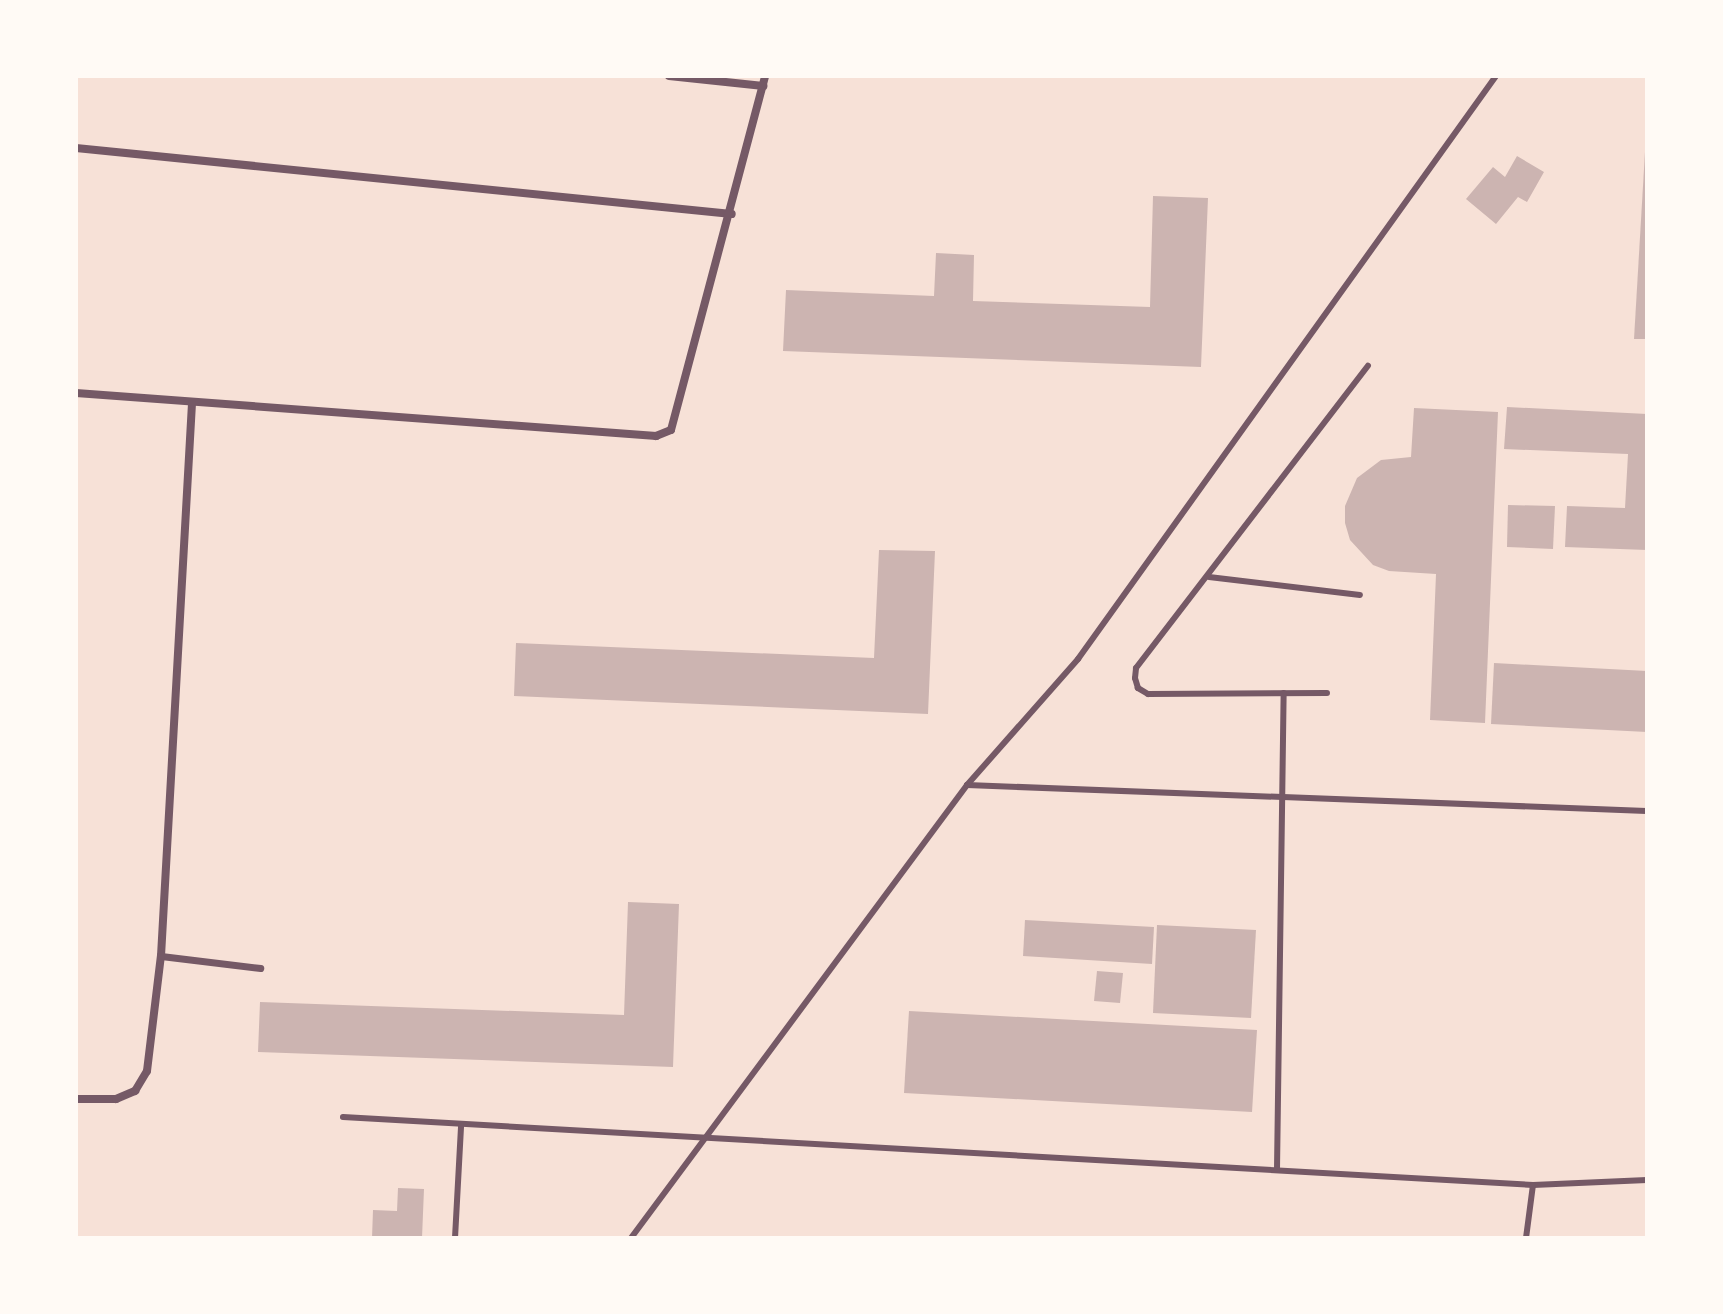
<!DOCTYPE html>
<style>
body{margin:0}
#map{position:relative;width:1723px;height:1314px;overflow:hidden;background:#f7e1d7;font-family:"Golos Text",sans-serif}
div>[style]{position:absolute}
.building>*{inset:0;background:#ccb4b1}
.service>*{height:6px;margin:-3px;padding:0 3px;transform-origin:3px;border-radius:3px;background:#755966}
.pedestrian>*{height:7px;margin:-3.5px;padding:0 3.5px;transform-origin:3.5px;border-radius:3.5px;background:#755966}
.minor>*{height:8px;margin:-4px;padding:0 4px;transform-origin:4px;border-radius:4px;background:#755966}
span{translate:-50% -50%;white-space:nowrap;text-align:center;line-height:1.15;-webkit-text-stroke:6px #fffaf5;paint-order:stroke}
.frame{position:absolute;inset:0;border:78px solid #fffaf5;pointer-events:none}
</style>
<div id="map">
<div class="building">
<div style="clip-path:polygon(1645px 152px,1647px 152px,1647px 339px,1634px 339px)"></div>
<div style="clip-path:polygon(1517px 156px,1544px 172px,1527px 202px,1518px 197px,1496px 224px,1466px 199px,1493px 167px,1505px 177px)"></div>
<div style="clip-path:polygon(1153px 196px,1208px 198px,1201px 367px,783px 351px,786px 290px,934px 296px,936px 253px,974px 255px,973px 301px,1150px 307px)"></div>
<div style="clip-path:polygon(1507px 407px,1647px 414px,1647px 550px,1565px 547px,1567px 506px,1625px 508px,1628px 454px,1504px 449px)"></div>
<div style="clip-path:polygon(1414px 408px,1498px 412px,1485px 723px,1430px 720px,1436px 574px,1389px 571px,1373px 565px,1350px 540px,1345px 523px,1345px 506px,1357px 478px,1381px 460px,1411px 457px)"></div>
<div style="clip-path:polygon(1508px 505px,1555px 506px,1553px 549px,1507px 547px)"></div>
<div style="clip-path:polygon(879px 550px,935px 551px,928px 714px,514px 696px,516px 643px,874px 658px)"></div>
<div style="clip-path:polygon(1494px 663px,1647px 671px,1647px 732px,1491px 724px)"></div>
<div style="clip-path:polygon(628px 902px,679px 904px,673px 1067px,258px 1052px,260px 1002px,624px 1015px)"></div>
<div style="clip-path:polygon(1025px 920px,1154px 927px,1152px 964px,1023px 956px)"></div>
<div style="clip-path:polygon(1157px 925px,1256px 930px,1251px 1018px,1153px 1013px)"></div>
<div style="clip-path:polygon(1097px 971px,1123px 973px,1120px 1003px,1094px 1001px)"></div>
<div style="clip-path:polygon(909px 1011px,1257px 1030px,1252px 1112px,904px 1093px)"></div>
<div style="clip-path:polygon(398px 1188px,424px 1189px,422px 1238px,372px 1238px,373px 1210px,397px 1211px)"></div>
</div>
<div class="service">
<div style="left:1209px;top:577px;width:152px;rotate:6.8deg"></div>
<div style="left:1327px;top:693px;width:179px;rotate:179.7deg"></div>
<div style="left:1148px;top:694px;width:12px;rotate:-149deg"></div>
<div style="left:1138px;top:688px;width:10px;rotate:-107deg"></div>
<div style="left:1135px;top:678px;width:10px;rotate:-84deg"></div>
<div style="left:1136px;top:668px;width:381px;rotate:-52.5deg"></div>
<div style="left:967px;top:785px;width:680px;rotate:2.19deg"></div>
<div style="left:343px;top:1117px;width:1192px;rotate:3.27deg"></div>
<div style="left:1533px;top:1185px;width:114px;rotate:-2.5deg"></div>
<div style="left:1277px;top:1169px;width:476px;rotate:-89.2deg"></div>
<div style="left:455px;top:1238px;width:112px;rotate:-86.9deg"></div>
<div style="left:631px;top:1238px;width:564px;rotate:-53.43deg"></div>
<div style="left:967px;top:785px;width:168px;rotate:-48.6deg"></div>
<div style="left:1078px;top:659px;width:717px;rotate:-54.36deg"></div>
<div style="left:1526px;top:1238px;width:53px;rotate:-82.5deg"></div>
</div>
<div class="pedestrian">
<div style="left:161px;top:956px;width:100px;rotate:6.9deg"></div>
</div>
<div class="minor">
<div style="left:669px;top:76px;width:95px;rotate:6.1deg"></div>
<div style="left:76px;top:148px;width:659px;rotate:5.75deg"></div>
<div style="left:76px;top:393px;width:582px;rotate:4.24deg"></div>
<div style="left:656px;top:436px;width:16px;rotate:-22deg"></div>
<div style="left:671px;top:430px;width:366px;rotate:-75.1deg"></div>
<div style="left:76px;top:1099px;width:40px"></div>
<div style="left:116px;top:1099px;width:21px;rotate:-23deg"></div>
<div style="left:135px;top:1091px;width:23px;rotate:-59deg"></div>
<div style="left:147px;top:1071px;width:116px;rotate:-83.1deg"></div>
<div style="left:161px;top:956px;width:554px;rotate:-86.79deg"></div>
</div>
<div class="frame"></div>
</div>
